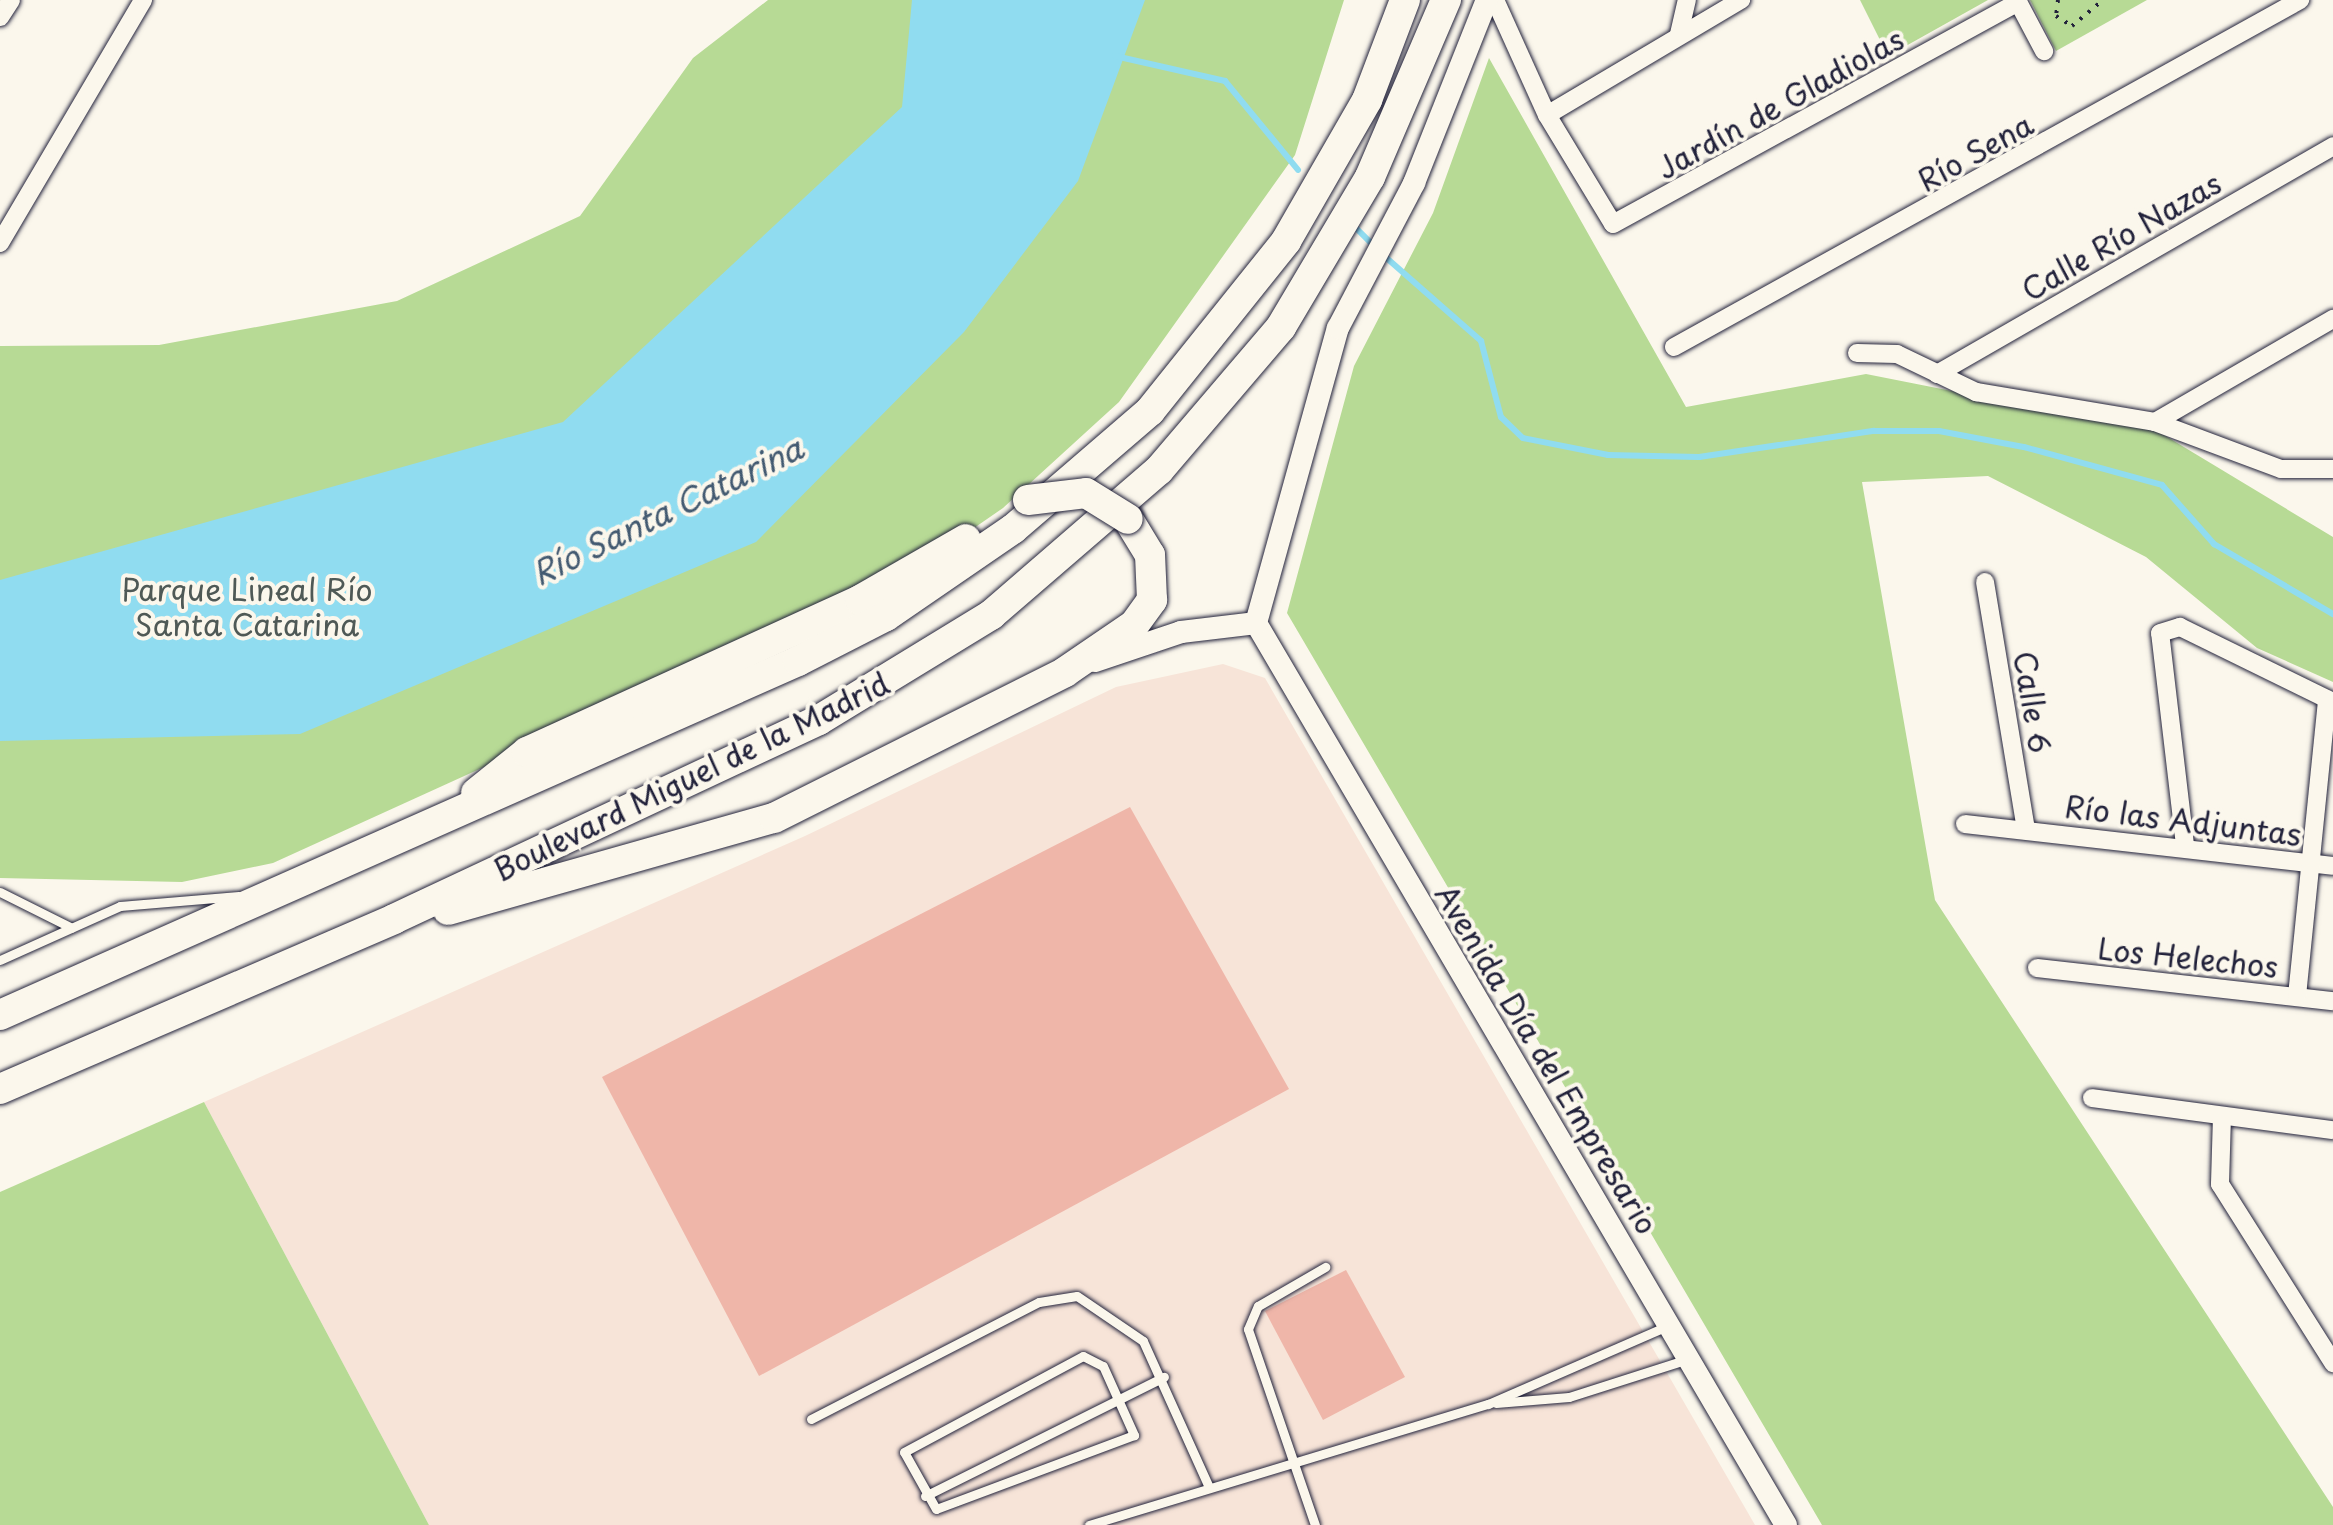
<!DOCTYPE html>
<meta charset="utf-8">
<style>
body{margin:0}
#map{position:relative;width:2333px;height:1525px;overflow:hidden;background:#fbf7ec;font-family:"Playpen Sans",sans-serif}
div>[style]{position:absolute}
.built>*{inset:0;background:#f7e4d8}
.green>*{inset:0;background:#b7da95}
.water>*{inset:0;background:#90dcf0}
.stream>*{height:6px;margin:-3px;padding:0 3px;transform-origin:3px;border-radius:3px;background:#90dcf0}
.building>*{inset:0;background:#efb6a9}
.path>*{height:4px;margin-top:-2px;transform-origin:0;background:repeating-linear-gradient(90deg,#22223b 0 2.5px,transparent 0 10.5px)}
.roads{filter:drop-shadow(0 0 2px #22223b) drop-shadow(0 0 2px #22223b)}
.service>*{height:9px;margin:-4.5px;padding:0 4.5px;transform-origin:4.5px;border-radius:4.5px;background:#fbf7ec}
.minor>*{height:18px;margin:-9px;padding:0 9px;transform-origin:9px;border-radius:9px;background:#fbf7ec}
.tertiary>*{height:22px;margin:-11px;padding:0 11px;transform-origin:11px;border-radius:11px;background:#fbf7ec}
.trunk>*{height:30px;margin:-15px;padding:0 15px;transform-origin:15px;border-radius:15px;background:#fbf7ec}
.bridges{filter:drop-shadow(0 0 2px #22223b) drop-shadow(0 0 2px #22223b)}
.trunk-bridge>*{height:30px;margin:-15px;padding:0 15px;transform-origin:15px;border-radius:15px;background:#fbf7ec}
span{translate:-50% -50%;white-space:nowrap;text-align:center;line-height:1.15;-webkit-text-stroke:8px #fbf7ec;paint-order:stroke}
.street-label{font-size:30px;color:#22223b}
.park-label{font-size:30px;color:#4f5956}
.water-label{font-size:32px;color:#435a71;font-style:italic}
</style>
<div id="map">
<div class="built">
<div style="clip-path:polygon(1223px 664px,1265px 678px,1755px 1525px,429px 1525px,204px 1102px,805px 836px,1116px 687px)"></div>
</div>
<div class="green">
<div style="clip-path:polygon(768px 0,1344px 0,1295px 155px,1119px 402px,1003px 508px,906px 575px,273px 863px,182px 882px,0 878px,0 346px,159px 345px,397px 301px,580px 216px,693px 58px)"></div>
<div style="clip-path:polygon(1860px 0,1988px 0,1888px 56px)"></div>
<div style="clip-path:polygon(2030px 0,2147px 0,2056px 51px)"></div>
<div style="clip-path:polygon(1489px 58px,1686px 407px,1866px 374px,2159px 432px,2333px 537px,2333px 682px,2257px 648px,2146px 557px,1988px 476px,1862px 482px,1935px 900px,2333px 1507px,2333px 1525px,1822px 1525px,1287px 613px,1354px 366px,1433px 213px)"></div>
<div style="clip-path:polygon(204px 1102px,429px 1525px,0 1525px,0 1192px)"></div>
</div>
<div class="water">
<div style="clip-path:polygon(912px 0,1145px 0,1078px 181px,964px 332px,756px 542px,300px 734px,0 741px,0 580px,563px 422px,902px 107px)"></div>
</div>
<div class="stream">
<div style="left:1115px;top:56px;width:113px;rotate:12.8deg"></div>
<div style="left:1225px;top:81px;width:115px;rotate:50.6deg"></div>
<div style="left:1354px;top:226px;width:27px;rotate:45deg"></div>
<div style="left:1382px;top:254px;width:132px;rotate:41.3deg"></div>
<div style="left:1481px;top:341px;width:79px;rotate:75.3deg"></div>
<div style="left:1501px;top:417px;width:30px;rotate:44deg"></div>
<div style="left:1523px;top:438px;width:87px;rotate:11.3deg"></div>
<div style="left:1608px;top:455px;width:91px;rotate:1.3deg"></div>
<div style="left:1699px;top:457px;width:177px;rotate:-8.5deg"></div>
<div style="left:1874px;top:431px;width:65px"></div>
<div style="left:1939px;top:431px;width:86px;rotate:10.7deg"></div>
<div style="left:2024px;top:447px;width:143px;rotate:15.4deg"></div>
<div style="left:2162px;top:485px;width:79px;rotate:48.6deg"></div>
<div style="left:2214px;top:544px;width:138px;rotate:30.5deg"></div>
</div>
<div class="building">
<div style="clip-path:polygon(1130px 807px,1289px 1089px,759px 1376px,602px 1077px)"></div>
<div style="clip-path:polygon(1346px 1270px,1405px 1377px,1323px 1420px,1265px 1311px)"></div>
</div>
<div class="path">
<div style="left:2058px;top:0;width:16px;rotate:97deg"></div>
<div style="left:2056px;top:16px;width:19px;rotate:32deg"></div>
<div style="left:2072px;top:26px;width:40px;rotate:-40deg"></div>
</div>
<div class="roads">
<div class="service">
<div style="left:0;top:892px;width:80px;rotate:26.6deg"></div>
<div style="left:0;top:960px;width:132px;rotate:-24.2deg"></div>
<div style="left:120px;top:906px;width:119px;rotate:-4.8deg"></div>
<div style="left:1083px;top:1356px;width:22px;rotate:27deg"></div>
<div style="left:1103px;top:1366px;width:76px;rotate:65.8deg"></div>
<div style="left:1134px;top:1435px;width:211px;rotate:159.5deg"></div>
<div style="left:936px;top:1509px;width:65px;rotate:-119.3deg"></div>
<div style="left:904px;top:1452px;width:203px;rotate:-28.2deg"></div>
<div style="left:1496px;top:1403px;width:73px;rotate:-4.7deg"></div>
<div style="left:1569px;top:1397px;width:122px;rotate:-17.7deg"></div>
<div style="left:811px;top:1419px;width:256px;rotate:-27.2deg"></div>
<div style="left:1039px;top:1302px;width:38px;rotate:-9deg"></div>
<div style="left:1077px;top:1296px;width:80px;rotate:34.3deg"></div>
<div style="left:1143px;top:1341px;width:160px;rotate:65.7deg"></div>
<div style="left:925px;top:1496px;width:267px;rotate:-26.5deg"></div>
<div style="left:1089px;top:1525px;width:417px;rotate:-16.9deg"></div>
<div style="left:1488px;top:1404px;width:195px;rotate:-23.5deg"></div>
<div style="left:1315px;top:1525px;width:207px;rotate:-108.9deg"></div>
<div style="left:1248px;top:1329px;width:25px;rotate:-67deg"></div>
<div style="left:1258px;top:1306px;width:78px;rotate:-30.2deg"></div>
</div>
<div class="minor">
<div style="left:1495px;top:0;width:126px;rotate:65.7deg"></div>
<div style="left:1547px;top:115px;width:127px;rotate:58.8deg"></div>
<div style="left:1613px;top:224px;width:462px;rotate:-28.7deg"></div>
<div style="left:2017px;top:0;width:58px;rotate:62.1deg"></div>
<div style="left:0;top:17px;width:20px;rotate:-57deg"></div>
<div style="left:1679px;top:34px;width:35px;rotate:-77deg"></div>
<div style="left:1547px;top:115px;width:226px;rotate:-30.7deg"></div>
<div style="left:0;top:243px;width:282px;rotate:-59.5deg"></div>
<div style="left:1674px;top:347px;width:716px;rotate:-29deg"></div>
<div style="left:1857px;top:353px;width:40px;rotate:1.4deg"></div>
<div style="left:1897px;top:354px;width:88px;rotate:25.7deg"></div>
<div style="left:1976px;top:392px;width:181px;rotate:9.5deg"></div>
<div style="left:2155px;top:422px;width:134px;rotate:20.5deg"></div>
<div style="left:2281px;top:469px;width:52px"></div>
<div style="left:1937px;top:374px;width:457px;rotate:-29.9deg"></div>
<div style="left:2155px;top:422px;width:206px;rotate:-30.1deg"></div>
<div style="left:1985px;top:582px;width:251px;rotate:80.6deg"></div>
<div style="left:1965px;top:824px;width:370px;rotate:6.5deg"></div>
<div style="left:2185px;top:845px;width:213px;rotate:-96.7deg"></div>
<div style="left:2160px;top:633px;width:21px;rotate:-17deg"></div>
<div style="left:2180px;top:627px;width:170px;rotate:26.1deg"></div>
<div style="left:2037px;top:968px;width:298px;rotate:6.4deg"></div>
<div style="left:2297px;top:996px;width:298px;rotate:-84.2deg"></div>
<div style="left:2092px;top:1098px;width:243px;rotate:7.6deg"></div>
<div style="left:2222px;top:1116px;width:68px;rotate:91.7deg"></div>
<div style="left:2220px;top:1184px;width:212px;rotate:57.7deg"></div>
</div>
<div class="tertiary">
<div style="left:1256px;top:623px;width:1046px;rotate:59.56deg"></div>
<div style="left:1256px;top:623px;width:306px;rotate:-74.5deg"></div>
<div style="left:1338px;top:328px;width:164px;rotate:-62.3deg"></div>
<div style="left:1414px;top:183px;width:197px;rotate:-68.3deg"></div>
<div style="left:1095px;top:661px;width:91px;rotate:-18.6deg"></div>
<div style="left:1181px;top:632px;width:76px;rotate:-6.8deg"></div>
</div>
<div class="trunk">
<div style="left:476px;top:793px;width:65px;rotate:-38.8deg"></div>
<div style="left:527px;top:752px;width:366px;rotate:-24.5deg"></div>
<div style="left:860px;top:600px;width:122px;rotate:-29.9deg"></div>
<div style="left:448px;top:910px;width:339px;rotate:-15.8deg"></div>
<div style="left:774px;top:818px;width:326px;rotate:-26.6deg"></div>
<div style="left:1065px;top:672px;width:83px;rotate:-34.3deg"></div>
<div style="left:1134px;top:625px;width:31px;rotate:-54deg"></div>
<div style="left:1152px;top:600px;width:45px;rotate:-92.5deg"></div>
<div style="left:1150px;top:555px;width:42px;rotate:-121.4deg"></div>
<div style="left:0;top:1015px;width:873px;rotate:-23.92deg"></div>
<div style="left:798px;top:661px;width:99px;rotate:-27.1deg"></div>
<div style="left:886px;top:616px;width:154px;rotate:-34.4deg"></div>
<div style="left:1013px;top:529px;width:181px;rotate:-40.7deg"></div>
<div style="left:1150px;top:411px;width:218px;rotate:-51.3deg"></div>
<div style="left:1286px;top:241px;width:163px;rotate:-60.1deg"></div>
<div style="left:1367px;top:100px;width:107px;rotate:-69.2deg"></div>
<div style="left:0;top:1089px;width:429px;rotate:-23.3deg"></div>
<div style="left:394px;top:919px;width:469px;rotate:-25.1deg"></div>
<div style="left:819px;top:720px;width:202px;rotate:-31.4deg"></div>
<div style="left:991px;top:615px;width:222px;rotate:-40.8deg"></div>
<div style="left:1159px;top:470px;width:188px;rotate:-49.5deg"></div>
<div style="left:1281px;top:327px;width:174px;rotate:-59.3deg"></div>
<div style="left:1370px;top:177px;width:193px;rotate:-66.8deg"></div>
</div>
</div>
<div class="bridges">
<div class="trunk-bridge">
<div style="left:1028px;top:500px;width:58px;rotate:-6.9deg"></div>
<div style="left:1086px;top:493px;width:49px;rotate:31.8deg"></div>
</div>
</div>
<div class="street-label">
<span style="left:1780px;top:103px;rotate:-29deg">Jardín de Gladiolas</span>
<span style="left:1975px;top:152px;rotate:-29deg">Río Sena</span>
<span style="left:2121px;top:236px;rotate:-30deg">Calle Río Nazas</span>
<span style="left:2033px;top:702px;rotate:81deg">Calle 6</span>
<span style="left:691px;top:776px;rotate:-26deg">Boulevard Miguel de la Madrid</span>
<span style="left:2183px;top:820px;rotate:7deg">Río las Adjuntas</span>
<span style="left:2188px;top:957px;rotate:6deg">Los Helechos</span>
<span style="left:1547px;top:1059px;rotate:59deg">Avenida Día del Empresario</span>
</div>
<div class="park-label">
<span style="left:247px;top:606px">Parque Lineal Río<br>Santa Catarina</span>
</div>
<div class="water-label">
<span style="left:667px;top:510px;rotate:-26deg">Río Santa Catarina</span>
</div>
</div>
